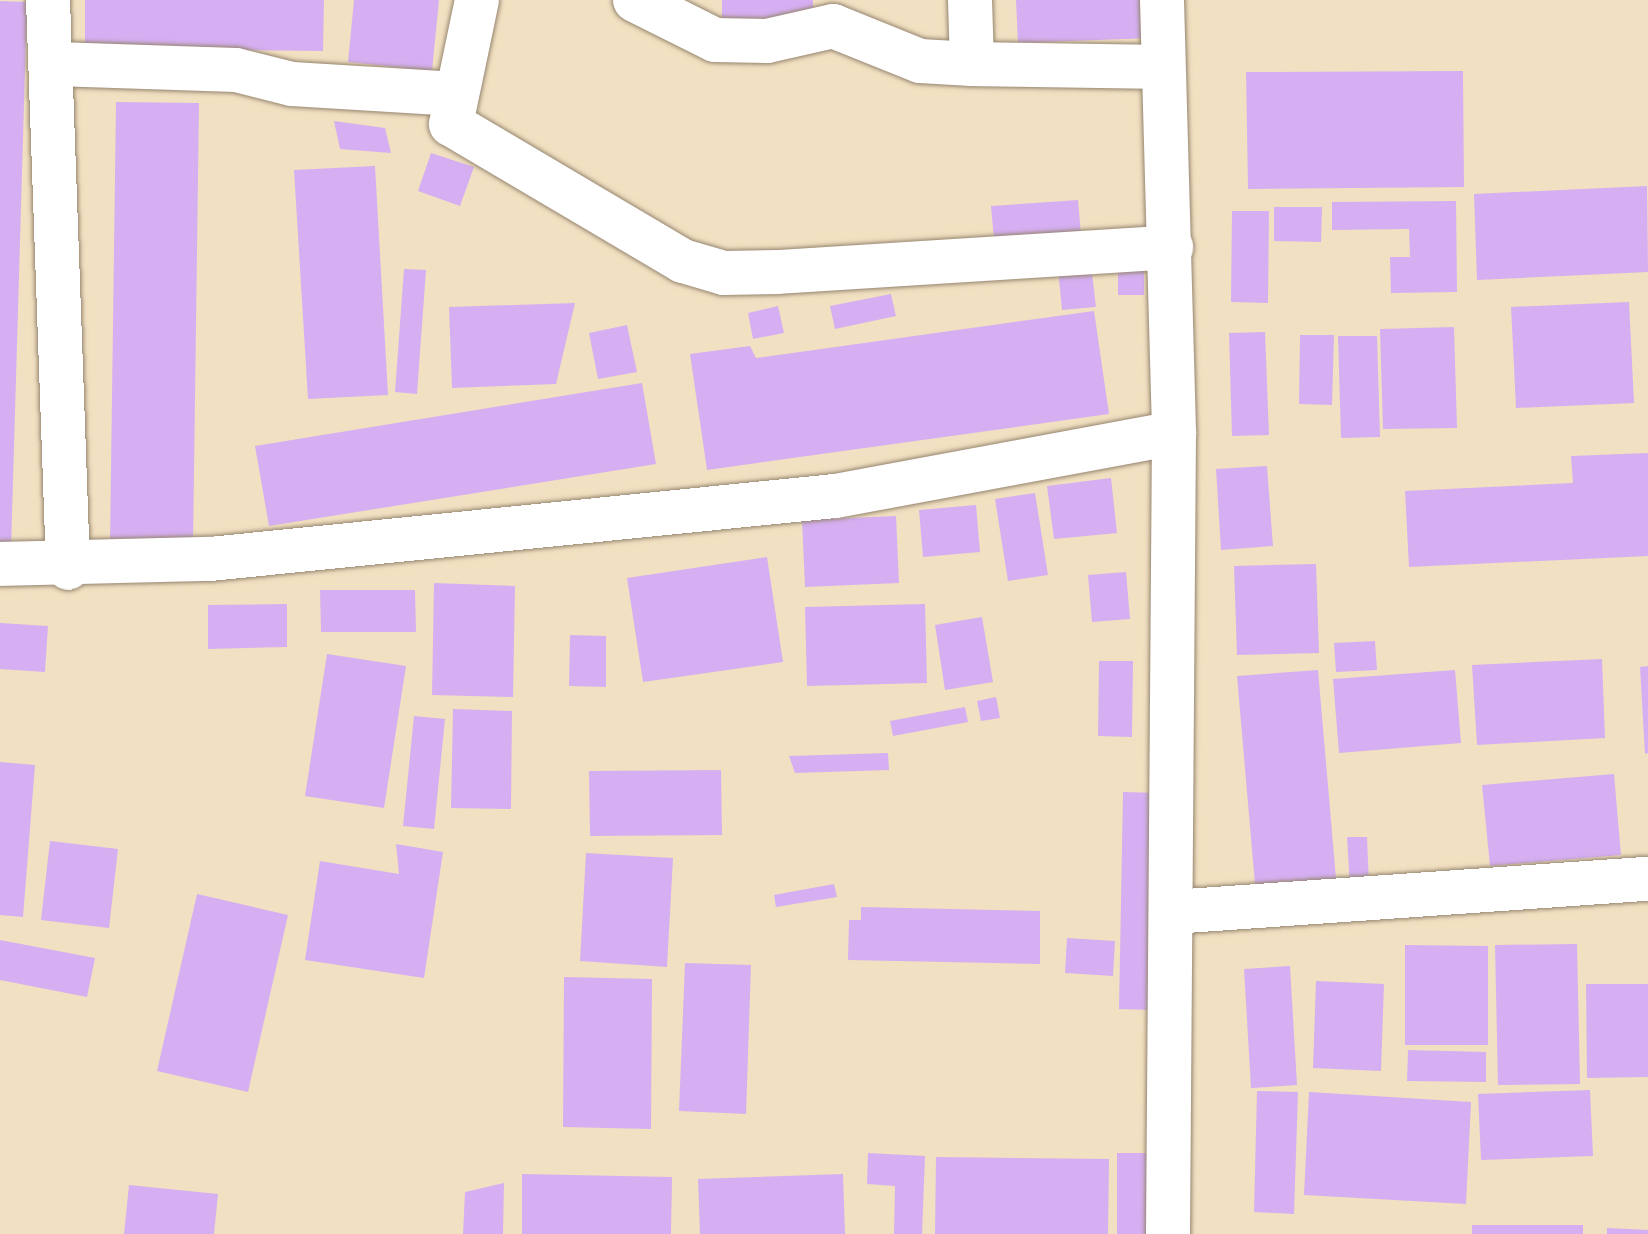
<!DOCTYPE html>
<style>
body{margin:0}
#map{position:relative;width:1648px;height:1234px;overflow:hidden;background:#f1e0c1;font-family:Mali,sans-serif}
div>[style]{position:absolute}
.building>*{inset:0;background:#d5aff2}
.roads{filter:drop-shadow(0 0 2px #968570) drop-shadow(0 0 2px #968570)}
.minor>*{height:44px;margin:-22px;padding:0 22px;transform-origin:22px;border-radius:22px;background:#fff}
span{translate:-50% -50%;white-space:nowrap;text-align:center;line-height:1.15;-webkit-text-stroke:6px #fbf7ec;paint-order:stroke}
</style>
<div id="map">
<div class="building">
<div style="clip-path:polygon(85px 0,324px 0,323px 51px,85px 48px)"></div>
<div style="clip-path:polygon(354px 0,439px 0,432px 71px,348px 62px)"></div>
<div style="clip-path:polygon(722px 0,813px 0,813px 19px,722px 19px)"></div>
<div style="clip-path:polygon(1016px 0,1148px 0,1150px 38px,1018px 43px)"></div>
<div style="clip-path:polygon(0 1px,27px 2px,11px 549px,0 549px)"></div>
<div style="clip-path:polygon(1463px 71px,1464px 187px,1248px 189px,1246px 72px)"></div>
<div style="clip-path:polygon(116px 102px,199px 103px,193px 546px,110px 544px)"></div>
<div style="clip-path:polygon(334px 121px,385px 128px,391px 153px,340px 149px)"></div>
<div style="clip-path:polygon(431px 153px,474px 167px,460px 206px,418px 191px)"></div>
<div style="clip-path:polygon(375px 166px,388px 395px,308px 399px,294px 170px)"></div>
<div style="clip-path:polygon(1647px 186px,1648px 272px,1477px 280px,1474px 194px)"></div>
<div style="clip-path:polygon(1078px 200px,1082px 246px,995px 252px,991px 206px)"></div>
<div style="clip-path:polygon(1456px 201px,1457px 292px,1391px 293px,1390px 257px,1410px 257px,1409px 229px,1332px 230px,1332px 202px)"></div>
<div style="clip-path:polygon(1274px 207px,1322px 207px,1321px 242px,1274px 241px)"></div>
<div style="clip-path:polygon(1232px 211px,1269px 211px,1268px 303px,1231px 302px)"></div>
<div style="clip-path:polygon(1118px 260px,1144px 260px,1144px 295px,1118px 295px)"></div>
<div style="clip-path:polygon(1091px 265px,1096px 307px,1062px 310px,1058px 269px)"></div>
<div style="clip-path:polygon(404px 269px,426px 270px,417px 394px,395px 392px)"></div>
<div style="clip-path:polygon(891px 294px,896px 316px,835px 329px,830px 306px)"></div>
<div style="clip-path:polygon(1629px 302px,1634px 403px,1516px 408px,1511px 307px)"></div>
<div style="clip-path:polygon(575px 303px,556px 384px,452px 388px,449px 307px)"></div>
<div style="clip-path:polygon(778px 306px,784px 333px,753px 339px,748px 313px)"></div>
<div style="clip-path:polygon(1094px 311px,1109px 414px,707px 470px,690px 354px,750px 346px,756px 358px)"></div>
<div style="clip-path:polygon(627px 325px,637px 372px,598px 379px,589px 333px)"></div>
<div style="clip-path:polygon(1454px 327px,1457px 428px,1383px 429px,1380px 329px)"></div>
<div style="clip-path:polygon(1265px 332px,1269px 435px,1232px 436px,1229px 333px)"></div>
<div style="clip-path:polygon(1300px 335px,1334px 335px,1332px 405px,1299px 404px)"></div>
<div style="clip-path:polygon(1338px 336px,1377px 336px,1380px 437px,1341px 438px)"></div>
<div style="clip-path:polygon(642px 383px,656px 464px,269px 526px,255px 446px)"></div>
<div style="clip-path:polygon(1648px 453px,1648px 556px,1409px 567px,1405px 491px,1573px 483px,1571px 456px)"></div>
<div style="clip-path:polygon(1267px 466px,1273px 546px,1221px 550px,1216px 469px)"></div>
<div style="clip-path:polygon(1111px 478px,1117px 533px,1054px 539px,1047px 486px)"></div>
<div style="clip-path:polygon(1035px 493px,1048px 575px,1008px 581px,995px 499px)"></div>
<div style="clip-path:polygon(976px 505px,980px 552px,923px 557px,919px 510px)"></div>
<div style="clip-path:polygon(896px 516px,899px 583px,805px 587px,802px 520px)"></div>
<div style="clip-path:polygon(767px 557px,783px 662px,643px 682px,627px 578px)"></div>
<div style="clip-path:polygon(1316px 564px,1319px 653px,1237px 655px,1234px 566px)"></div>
<div style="clip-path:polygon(1126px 572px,1130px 619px,1092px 622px,1088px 575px)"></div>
<div style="clip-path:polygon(434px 583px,515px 586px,513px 697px,432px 695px)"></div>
<div style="clip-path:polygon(320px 590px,415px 590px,416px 632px,321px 632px)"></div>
<div style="clip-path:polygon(287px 604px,287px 647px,208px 649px,208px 605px)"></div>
<div style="clip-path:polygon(925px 604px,927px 683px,807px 686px,805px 607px)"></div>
<div style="clip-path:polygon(982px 617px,993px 682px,945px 690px,935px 625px)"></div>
<div style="clip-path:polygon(0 623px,48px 626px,45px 672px,0 669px)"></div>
<div style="clip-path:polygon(570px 635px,606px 636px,606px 687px,569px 686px)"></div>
<div style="clip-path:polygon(1375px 641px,1377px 670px,1336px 672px,1334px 643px)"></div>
<div style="clip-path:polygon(327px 654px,406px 666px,384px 808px,305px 796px)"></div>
<div style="clip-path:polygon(1602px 659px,1605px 738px,1477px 745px,1472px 665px)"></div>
<div style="clip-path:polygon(1099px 661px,1133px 661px,1132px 737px,1098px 736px)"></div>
<div style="clip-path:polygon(1648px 666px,1648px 753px,1645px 754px,1640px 667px)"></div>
<div style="clip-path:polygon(1318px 670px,1337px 890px,1256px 896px,1237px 676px)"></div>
<div style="clip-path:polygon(1455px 670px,1461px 743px,1339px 753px,1333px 679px)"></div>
<div style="clip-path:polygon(996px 697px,1000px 718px,981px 721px,977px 701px)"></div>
<div style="clip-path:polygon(965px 707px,968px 722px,893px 736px,890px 721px)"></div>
<div style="clip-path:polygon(453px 709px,512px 711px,511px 809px,451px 808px)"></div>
<div style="clip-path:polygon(414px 716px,445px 719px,434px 829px,403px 826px)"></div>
<div style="clip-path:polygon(888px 753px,889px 770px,795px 773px,789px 756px)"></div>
<div style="clip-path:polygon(0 762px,35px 765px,23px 917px,0 915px)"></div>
<div style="clip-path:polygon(721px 770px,722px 835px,590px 836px,589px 771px)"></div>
<div style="clip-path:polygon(1614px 774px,1621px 855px,1490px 866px,1482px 785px)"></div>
<div style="clip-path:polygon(1123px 792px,1158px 793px,1153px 1010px,1119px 1009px)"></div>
<div style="clip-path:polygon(1347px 837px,1367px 837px,1369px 886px,1350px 887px)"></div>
<div style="clip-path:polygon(50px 841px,118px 849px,109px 928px,41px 920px)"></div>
<div style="clip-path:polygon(396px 844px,443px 852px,424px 978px,305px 960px,320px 861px,399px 874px)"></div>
<div style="clip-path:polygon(586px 853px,673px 858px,667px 967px,580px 961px)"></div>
<div style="clip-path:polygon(834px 884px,837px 897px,776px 907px,774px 895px)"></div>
<div style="clip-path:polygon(197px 894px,288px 915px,248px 1092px,157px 1071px)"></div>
<div style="clip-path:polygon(861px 907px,1040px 911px,1040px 964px,848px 960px,849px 920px,861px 920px)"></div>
<div style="clip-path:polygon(1067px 938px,1115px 941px,1113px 976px,1065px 973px)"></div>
<div style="clip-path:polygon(0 940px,95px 958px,87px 997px,0 980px)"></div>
<div style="clip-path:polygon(1577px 944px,1580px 1084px,1498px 1085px,1495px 945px)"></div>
<div style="clip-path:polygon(1405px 945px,1488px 946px,1488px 1045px,1405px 1045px)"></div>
<div style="clip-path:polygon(685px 963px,751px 965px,746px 1114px,679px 1111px)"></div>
<div style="clip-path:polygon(1290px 966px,1297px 1085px,1251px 1088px,1244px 969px)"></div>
<div style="clip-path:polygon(564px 977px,652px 979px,651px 1129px,563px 1127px)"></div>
<div style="clip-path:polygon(1316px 981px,1384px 984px,1381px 1071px,1313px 1068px)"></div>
<div style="clip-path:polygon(1586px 984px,1648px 984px,1648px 1077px,1587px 1078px)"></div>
<div style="clip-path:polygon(1408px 1050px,1486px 1052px,1486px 1082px,1407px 1081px)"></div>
<div style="clip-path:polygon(1590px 1090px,1593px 1156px,1481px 1160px,1478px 1094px)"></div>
<div style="clip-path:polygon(1257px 1091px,1298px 1092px,1294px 1214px,1254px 1212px)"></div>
<div style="clip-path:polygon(1309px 1092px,1471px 1102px,1466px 1204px,1304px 1195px)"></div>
<div style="clip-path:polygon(868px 1153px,925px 1156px,922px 1234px,894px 1234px,895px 1186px,867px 1184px)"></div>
<div style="clip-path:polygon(1117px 1153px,1152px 1153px,1152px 1234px,1117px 1234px)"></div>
<div style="clip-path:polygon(936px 1157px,1109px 1159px,1108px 1234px,935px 1234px)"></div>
<div style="clip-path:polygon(522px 1174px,672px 1177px,671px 1234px,522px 1234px)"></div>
<div style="clip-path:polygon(843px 1174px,845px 1234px,700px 1234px,698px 1179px)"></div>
<div style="clip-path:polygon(504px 1183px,503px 1234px,463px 1234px,465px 1192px)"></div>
<div style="clip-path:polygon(129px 1185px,218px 1194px,214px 1234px,124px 1234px)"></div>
<div style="clip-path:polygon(1472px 1225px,1583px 1225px,1583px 1234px,1472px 1234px)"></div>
<div style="clip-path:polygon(1607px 1228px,1648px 1230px,1648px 1234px,1607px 1234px)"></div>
</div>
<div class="roads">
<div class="minor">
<div style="left:48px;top:0;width:568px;rotate:87.98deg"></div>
<div style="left:477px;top:0;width:127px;rotate:101.8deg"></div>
<div style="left:451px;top:124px;width:269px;rotate:30.6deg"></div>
<div style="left:683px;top:261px;width:43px;rotate:16.3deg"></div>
<div style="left:724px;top:273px;width:54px;rotate:-1.1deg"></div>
<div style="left:778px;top:272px;width:394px;rotate:-3.6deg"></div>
<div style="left:635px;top:0;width:89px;rotate:26.6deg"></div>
<div style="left:715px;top:40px;width:52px;rotate:1.1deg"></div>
<div style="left:767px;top:41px;width:68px;rotate:-12.8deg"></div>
<div style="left:833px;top:26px;width:94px;rotate:21.9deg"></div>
<div style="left:920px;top:61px;width:52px;rotate:3.3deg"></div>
<div style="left:970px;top:0;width:64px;rotate:88.2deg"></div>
<div style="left:972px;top:64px;width:189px;rotate:0.9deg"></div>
<div style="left:1162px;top:0;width:433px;rotate:88.4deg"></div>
<div style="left:1174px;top:433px;width:801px;rotate:90.43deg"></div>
<div style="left:55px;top:64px;width:181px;rotate:1.9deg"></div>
<div style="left:236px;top:70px;width:58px;rotate:14deg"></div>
<div style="left:292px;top:84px;width:165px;rotate:3.5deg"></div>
<div style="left:0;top:564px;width:210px;rotate:-1.4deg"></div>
<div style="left:210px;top:559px;width:628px;rotate:-5.76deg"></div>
<div style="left:835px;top:496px;width:345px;rotate:-10.5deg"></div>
<div style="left:1172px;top:912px;width:477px;rotate:-4deg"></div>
</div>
</div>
</div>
